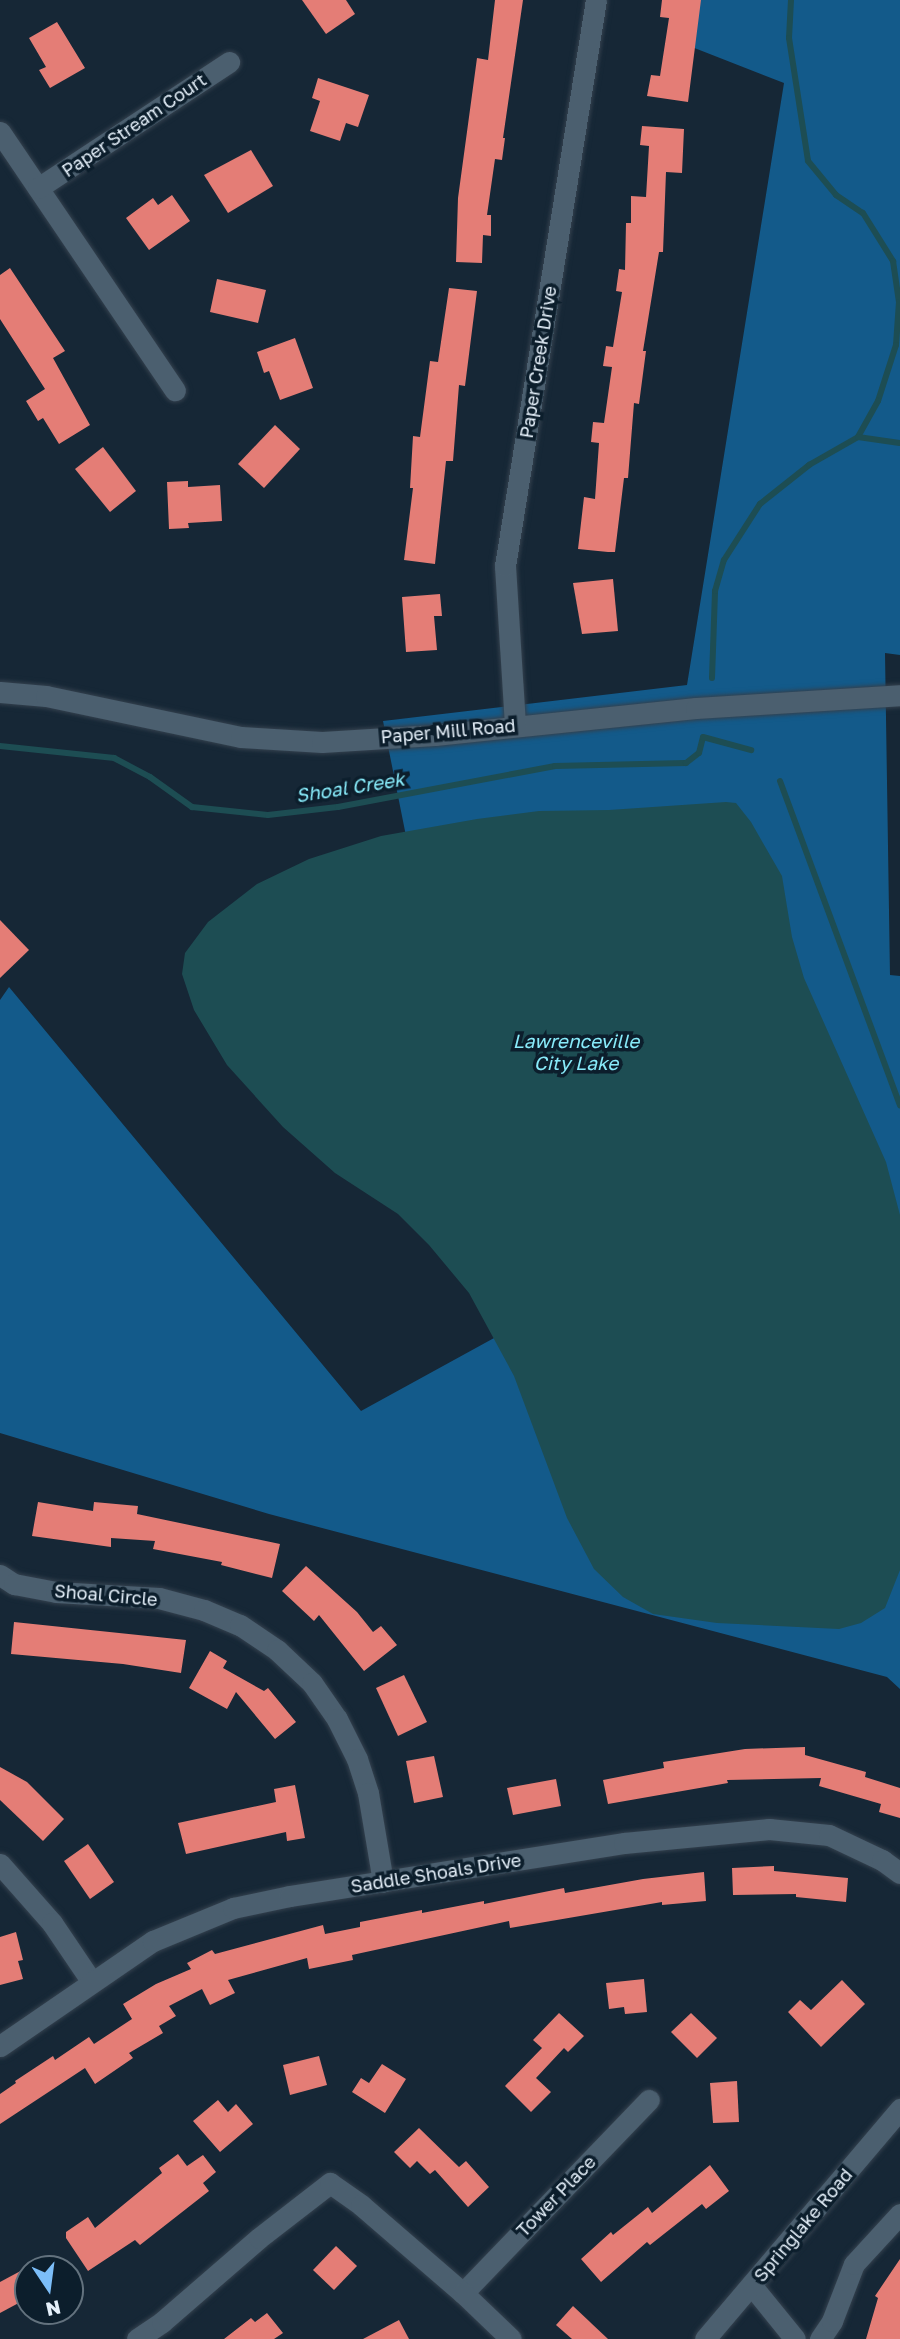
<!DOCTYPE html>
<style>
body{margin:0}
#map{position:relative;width:900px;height:2339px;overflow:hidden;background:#162736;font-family:"Golos Text",sans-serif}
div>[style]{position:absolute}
.forest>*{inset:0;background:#135a8a}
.water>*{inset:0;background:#1d4d53}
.stream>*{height:6px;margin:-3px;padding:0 3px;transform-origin:3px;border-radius:3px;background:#1d4d53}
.building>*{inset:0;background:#e47d76}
.roads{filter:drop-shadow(0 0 2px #34414e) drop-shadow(0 0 2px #34414e)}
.minor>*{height:21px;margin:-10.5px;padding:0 10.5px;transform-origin:10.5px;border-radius:10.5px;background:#4b5f6f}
span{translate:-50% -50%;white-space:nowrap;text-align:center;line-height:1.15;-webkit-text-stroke:7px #0c1e2c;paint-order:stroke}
.street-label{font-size:18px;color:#e5f0fa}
.water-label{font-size:19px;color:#88ebfa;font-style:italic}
.north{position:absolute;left:14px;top:2255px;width:70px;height:70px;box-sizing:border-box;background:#0c1e2c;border:2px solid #63727e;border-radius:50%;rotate:167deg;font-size:19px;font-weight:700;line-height:28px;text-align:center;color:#e5f0fa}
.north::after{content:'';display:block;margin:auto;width:24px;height:32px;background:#7cbef9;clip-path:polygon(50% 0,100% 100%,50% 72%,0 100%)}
</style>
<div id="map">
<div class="forest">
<div style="clip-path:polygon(686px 0,900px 0,900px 655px,885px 653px,890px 975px,900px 976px,900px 1689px,887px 1677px,269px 1514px,0 1433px,0 1000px,9px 987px,361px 1411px,680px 1236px,406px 836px,383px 721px,687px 685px,784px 83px,674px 40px)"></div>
</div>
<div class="water">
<div style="clip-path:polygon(726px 802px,736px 803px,751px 822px,782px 876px,792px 937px,804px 978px,886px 1162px,900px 1215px,900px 1570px,885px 1608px,861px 1623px,839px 1629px,717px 1623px,653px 1614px,623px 1597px,594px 1569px,567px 1518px,514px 1376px,469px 1293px,429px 1245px,398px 1214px,335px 1173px,283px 1127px,227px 1065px,194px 1010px,182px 974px,185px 953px,208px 922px,257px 884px,309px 859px,381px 836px,477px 819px,539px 811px,609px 810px)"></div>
</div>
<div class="stream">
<div style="left:791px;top:0;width:38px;rotate:93deg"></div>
<div style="left:789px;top:38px;width:124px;rotate:81.2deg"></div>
<div style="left:808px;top:161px;width:44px;rotate:50.5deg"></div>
<div style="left:836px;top:195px;width:32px;rotate:34deg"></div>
<div style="left:863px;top:213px;width:57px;rotate:58deg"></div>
<div style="left:893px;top:261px;width:41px;rotate:81.7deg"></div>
<div style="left:899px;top:302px;width:43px;rotate:94deg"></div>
<div style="left:896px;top:345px;width:59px;rotate:107.8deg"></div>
<div style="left:878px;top:401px;width:41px;rotate:119.1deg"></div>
<div style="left:712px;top:678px;width:87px;rotate:-88deg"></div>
<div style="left:715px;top:591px;width:32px;rotate:-74deg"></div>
<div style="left:724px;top:560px;width:67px;rotate:-57.3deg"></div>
<div style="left:760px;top:504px;width:63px;rotate:-38.5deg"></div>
<div style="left:809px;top:465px;width:56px;rotate:-29.7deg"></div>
<div style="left:858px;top:437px;width:42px;rotate:8.1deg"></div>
<div style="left:0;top:746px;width:115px;rotate:6deg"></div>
<div style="left:114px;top:758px;width:41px;rotate:27.8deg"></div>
<div style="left:150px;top:777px;width:52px;rotate:35.5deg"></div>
<div style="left:192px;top:807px;width:76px;rotate:6deg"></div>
<div style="left:268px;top:815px;width:70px;rotate:-6.5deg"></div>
<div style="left:338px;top:807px;width:221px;rotate:-10.7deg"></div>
<div style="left:555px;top:766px;width:131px;rotate:-1.3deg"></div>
<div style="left:686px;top:763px;width:16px;rotate:-38deg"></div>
<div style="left:699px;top:753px;width:16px;rotate:-76deg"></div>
<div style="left:703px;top:737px;width:50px;rotate:15.2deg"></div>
<div style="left:780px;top:781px;width:346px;rotate:69.7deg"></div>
</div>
<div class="building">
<div style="clip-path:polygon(302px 0,346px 0,355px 14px,326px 34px)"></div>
<div style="clip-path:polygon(495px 0,523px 0,503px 138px,505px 138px,502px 160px,495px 159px,487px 215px,491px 215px,491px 236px,483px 235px,482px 263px,456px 262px,458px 198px,477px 58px,488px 60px)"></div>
<div style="clip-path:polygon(662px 0,701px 0,688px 102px,647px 96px,651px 75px,660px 76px,669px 18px,660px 17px)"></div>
<div style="clip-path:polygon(57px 22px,85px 68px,50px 88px,39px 70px,46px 67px,29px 38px)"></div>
<div style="clip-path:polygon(318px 78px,369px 95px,358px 127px,346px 123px,340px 141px,310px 131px,320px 101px,312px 98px)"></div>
<div style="clip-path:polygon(642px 126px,684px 129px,682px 173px,666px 172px,663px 252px,659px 252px,643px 351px,646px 351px,639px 404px,634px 403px,628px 478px,624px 478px,615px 552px,608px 552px,578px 549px,584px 497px,595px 499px,599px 443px,591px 442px,593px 422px,604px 423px,612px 367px,603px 366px,606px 346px,613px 347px,622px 292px,616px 291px,619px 269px,625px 270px,626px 223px,631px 223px,631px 196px,646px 197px,649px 146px,640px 145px)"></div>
<div style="clip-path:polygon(251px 150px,273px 186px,228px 213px,204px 175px)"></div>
<div style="clip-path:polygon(172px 195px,190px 221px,149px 250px,126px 218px,153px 198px,158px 205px)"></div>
<div style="clip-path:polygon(10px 268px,65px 351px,53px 358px,90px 425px,59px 444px,43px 418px,38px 421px,26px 401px,45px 389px,0 319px,0 275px)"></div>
<div style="clip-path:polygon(217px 279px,266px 290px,258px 323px,210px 312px)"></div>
<div style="clip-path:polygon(449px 288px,477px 291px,465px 386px,459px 385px,453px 461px,446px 461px,435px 564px,404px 560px,413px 488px,410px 488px,413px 436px,420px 437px,430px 361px,438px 362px)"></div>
<div style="clip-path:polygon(295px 338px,313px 388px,280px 400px,269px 371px,264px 373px,257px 352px)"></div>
<div style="clip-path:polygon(275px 425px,300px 449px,264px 488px,238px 464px)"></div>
<div style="clip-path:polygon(103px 447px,136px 491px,110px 512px,75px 469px)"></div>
<div style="clip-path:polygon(188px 481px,188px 487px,220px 485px,222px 521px,188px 523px,189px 528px,169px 529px,167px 482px)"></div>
<div style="clip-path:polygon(613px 579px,618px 631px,582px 634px,573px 583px)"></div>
<div style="clip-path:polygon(440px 594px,442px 616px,434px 616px,437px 650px,406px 652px,402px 597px)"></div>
<div style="clip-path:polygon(0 920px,29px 950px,0 978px)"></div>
<div style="clip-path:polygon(38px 1502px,93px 1511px,94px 1502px,138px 1506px,137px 1514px,280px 1544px,272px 1578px,221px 1565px,222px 1562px,153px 1549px,155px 1541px,111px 1538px,111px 1547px,32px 1536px)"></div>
<div style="clip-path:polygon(306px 1566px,357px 1612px,373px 1632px,381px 1626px,397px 1645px,364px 1671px,319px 1615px,314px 1621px,282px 1591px)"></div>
<div style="clip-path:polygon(14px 1622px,186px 1640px,181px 1673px,123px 1664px,11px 1654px)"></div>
<div style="clip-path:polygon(210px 1651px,227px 1661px,223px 1668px,264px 1691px,268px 1688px,296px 1722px,275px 1739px,236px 1692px,227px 1709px,189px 1688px)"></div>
<div style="clip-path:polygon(404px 1675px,427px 1722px,398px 1736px,376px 1688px)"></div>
<div style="clip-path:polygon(805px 1747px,805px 1755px,866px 1772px,865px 1777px,900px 1788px,900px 1818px,879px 1812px,881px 1804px,819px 1786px,821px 1778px,727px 1780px,728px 1783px,608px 1804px,603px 1780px,664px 1768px,663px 1762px,745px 1749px)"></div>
<div style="clip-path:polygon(434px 1756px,443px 1797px,414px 1803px,406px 1761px)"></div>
<div style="clip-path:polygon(0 1767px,27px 1782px,64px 1819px,43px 1841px,0 1800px)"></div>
<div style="clip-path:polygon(556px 1779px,561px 1806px,513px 1815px,507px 1788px)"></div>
<div style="clip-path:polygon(295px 1785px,305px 1838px,287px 1841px,286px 1832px,186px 1854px,178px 1823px,276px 1802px,274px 1789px)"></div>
<div style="clip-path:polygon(88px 1844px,114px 1882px,90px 1899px,64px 1861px)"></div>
<div style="clip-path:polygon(774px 1866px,774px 1871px,848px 1878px,846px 1902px,796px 1897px,796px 1894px,733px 1895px,732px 1868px)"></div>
<div style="clip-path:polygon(704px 1872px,706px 1901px,662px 1905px,662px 1902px,510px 1928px,509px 1921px,352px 1955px,353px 1960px,309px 1969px,307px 1958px,228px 1980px,235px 1993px,210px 2005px,202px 1989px,169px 2006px,176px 2016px,159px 2026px,163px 2033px,129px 2053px,133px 2058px,95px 2084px,85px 2068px,0 2124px,0 2094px,16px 2083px,15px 2081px,53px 2056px,55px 2060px,89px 2037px,94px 2044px,132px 2019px,123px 2004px,156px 1984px,191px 1969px,187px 1963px,212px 1950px,215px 1954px,323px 1925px,325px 1934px,360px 1927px,360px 1922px,422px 1910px,422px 1913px,484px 1901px,484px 1904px,564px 1888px,565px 1893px,643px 1879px)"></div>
<div style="clip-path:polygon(16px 1932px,23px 1960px,18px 1961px,23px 1979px,0 1985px,0 1937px)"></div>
<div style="clip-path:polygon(644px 1979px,647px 2012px,625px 2014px,624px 2007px,609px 2009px,606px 1983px)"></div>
<div style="clip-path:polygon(842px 1980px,865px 2004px,821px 2047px,788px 2012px,800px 2000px,811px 2010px)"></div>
<div style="clip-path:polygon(559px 2013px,584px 2036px,568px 2052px,564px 2048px,536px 2078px,551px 2092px,531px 2112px,505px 2086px,542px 2048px,533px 2040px)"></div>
<div style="clip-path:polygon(691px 2013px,717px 2038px,697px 2058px,671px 2032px)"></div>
<div style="clip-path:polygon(319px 2056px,327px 2085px,290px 2095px,283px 2065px)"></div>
<div style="clip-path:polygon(382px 2064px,406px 2079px,385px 2113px,352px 2092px,361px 2078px,369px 2083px)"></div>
<div style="clip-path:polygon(737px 2081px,739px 2122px,713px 2123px,710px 2083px)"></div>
<div style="clip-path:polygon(218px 2100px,228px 2112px,236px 2104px,253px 2124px,220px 2152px,193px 2121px)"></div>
<div style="clip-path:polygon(419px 2128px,459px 2167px,466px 2161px,489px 2187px,468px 2207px,435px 2170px,430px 2174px,417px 2161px,410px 2168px,394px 2152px)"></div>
<div style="clip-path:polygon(178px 2154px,187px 2166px,203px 2155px,216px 2172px,203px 2183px,209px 2191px,140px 2245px,135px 2240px,88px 2271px,66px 2238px,66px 2232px,88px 2217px,95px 2228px,162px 2173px,159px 2168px)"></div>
<div style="clip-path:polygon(710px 2165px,729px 2191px,706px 2209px,702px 2204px,650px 2245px,647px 2242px,601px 2282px,581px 2259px,611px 2232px,613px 2235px,648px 2207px,652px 2213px)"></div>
<div style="clip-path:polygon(336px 2246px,357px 2266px,334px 2290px,313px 2270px)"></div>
<div style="clip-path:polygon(900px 2259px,900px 2339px,866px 2339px,878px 2298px,875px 2296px)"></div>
<div style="clip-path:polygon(28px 2267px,28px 2298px,0 2313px,0 2282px)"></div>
<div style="clip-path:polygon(573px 2306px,608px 2339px,572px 2339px,556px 2325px)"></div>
<div style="clip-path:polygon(267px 2313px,283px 2333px,274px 2339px,224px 2339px,251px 2318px,255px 2322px)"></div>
<div style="clip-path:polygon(399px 2320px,409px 2339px,363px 2339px)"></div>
</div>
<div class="roads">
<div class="minor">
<div style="left:0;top:132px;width:312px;rotate:55.9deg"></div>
<div style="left:38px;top:188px;width:229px;rotate:-33.4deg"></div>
<div style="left:0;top:692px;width:46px;rotate:5deg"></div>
<div style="left:46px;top:696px;width:199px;rotate:11.9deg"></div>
<div style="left:241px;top:737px;width:81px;rotate:3.5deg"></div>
<div style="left:322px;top:742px;width:113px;rotate:-3.5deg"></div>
<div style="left:435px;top:735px;width:262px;rotate:-5.9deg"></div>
<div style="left:696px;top:708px;width:204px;rotate:-3.6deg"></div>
<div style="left:515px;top:725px;width:159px;rotate:-93.6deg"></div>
<div style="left:505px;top:566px;width:573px;rotate:-80.87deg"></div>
<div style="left:0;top:1575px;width:17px;rotate:33deg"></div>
<div style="left:14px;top:1584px;width:43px;rotate:10.8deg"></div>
<div style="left:56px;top:1592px;width:103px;rotate:3.3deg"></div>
<div style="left:159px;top:1598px;width:47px;rotate:14.9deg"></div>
<div style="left:204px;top:1610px;width:39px;rotate:23deg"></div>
<div style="left:240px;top:1625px;width:45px;rotate:34deg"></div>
<div style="left:277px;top:1650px;width:48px;rotate:43.3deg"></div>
<div style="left:312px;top:1683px;width:44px;rotate:55.2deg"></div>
<div style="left:337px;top:1719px;width:45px;rotate:63.4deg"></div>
<div style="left:357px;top:1759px;width:36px;rotate:72deg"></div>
<div style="left:368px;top:1793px;width:90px;rotate:80.4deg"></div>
<div style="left:0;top:1864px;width:79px;rotate:48.6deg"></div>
<div style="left:52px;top:1923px;width:71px;rotate:55.9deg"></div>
<div style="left:0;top:2046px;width:186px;rotate:-34.5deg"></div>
<div style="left:153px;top:1941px;width:87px;rotate:-22.4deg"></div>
<div style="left:233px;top:1908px;width:58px;rotate:-11.9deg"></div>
<div style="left:290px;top:1896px;width:338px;rotate:-9deg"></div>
<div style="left:624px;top:1843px;width:146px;rotate:-5.5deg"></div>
<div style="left:769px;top:1829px;width:60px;rotate:5.7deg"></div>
<div style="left:829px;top:1835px;width:59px;rotate:25.3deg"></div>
<div style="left:882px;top:1860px;width:22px;rotate:36deg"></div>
<div style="left:752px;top:2286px;width:68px;rotate:50.9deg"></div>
<div style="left:463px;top:2293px;width:268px;rotate:-46.1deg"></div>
<div style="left:137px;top:2339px;width:30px;rotate:-34deg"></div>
<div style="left:162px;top:2322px;width:128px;rotate:-40.9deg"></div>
<div style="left:259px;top:2238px;width:90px;rotate:-37.8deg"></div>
<div style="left:330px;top:2183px;width:38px;rotate:35deg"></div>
<div style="left:361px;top:2205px;width:135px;rotate:40.8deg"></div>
<div style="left:463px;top:2293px;width:66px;rotate:43.8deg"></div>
<div style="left:705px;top:2339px;width:302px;rotate:-49.7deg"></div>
<div style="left:820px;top:2339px;width:22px;rotate:-56deg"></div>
<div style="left:832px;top:2321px;width:61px;rotate:-68.9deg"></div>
<div style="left:854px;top:2264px;width:68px;rotate:-47.4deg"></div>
</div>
</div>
<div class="street-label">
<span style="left:134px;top:125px;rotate:-34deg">Paper Stream Court</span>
<span style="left:538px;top:362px;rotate:-81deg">Paper Creek Drive</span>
<span style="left:448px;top:731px;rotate:-5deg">Paper Mill Road</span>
<span style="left:106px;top:1595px;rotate:5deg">Shoal Circle</span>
<span style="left:436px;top:1873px;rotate:-9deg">Saddle Shoals Drive</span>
<span style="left:556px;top:2196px;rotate:-46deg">Tower Place</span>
<span style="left:803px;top:2225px;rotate:-50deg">Springlake Road</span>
</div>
<div class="water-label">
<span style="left:350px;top:787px;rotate:-9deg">Shoal Creek</span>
<span style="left:576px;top:1052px">Lawrenceville<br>City Lake</span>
</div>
<div class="north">N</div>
</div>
